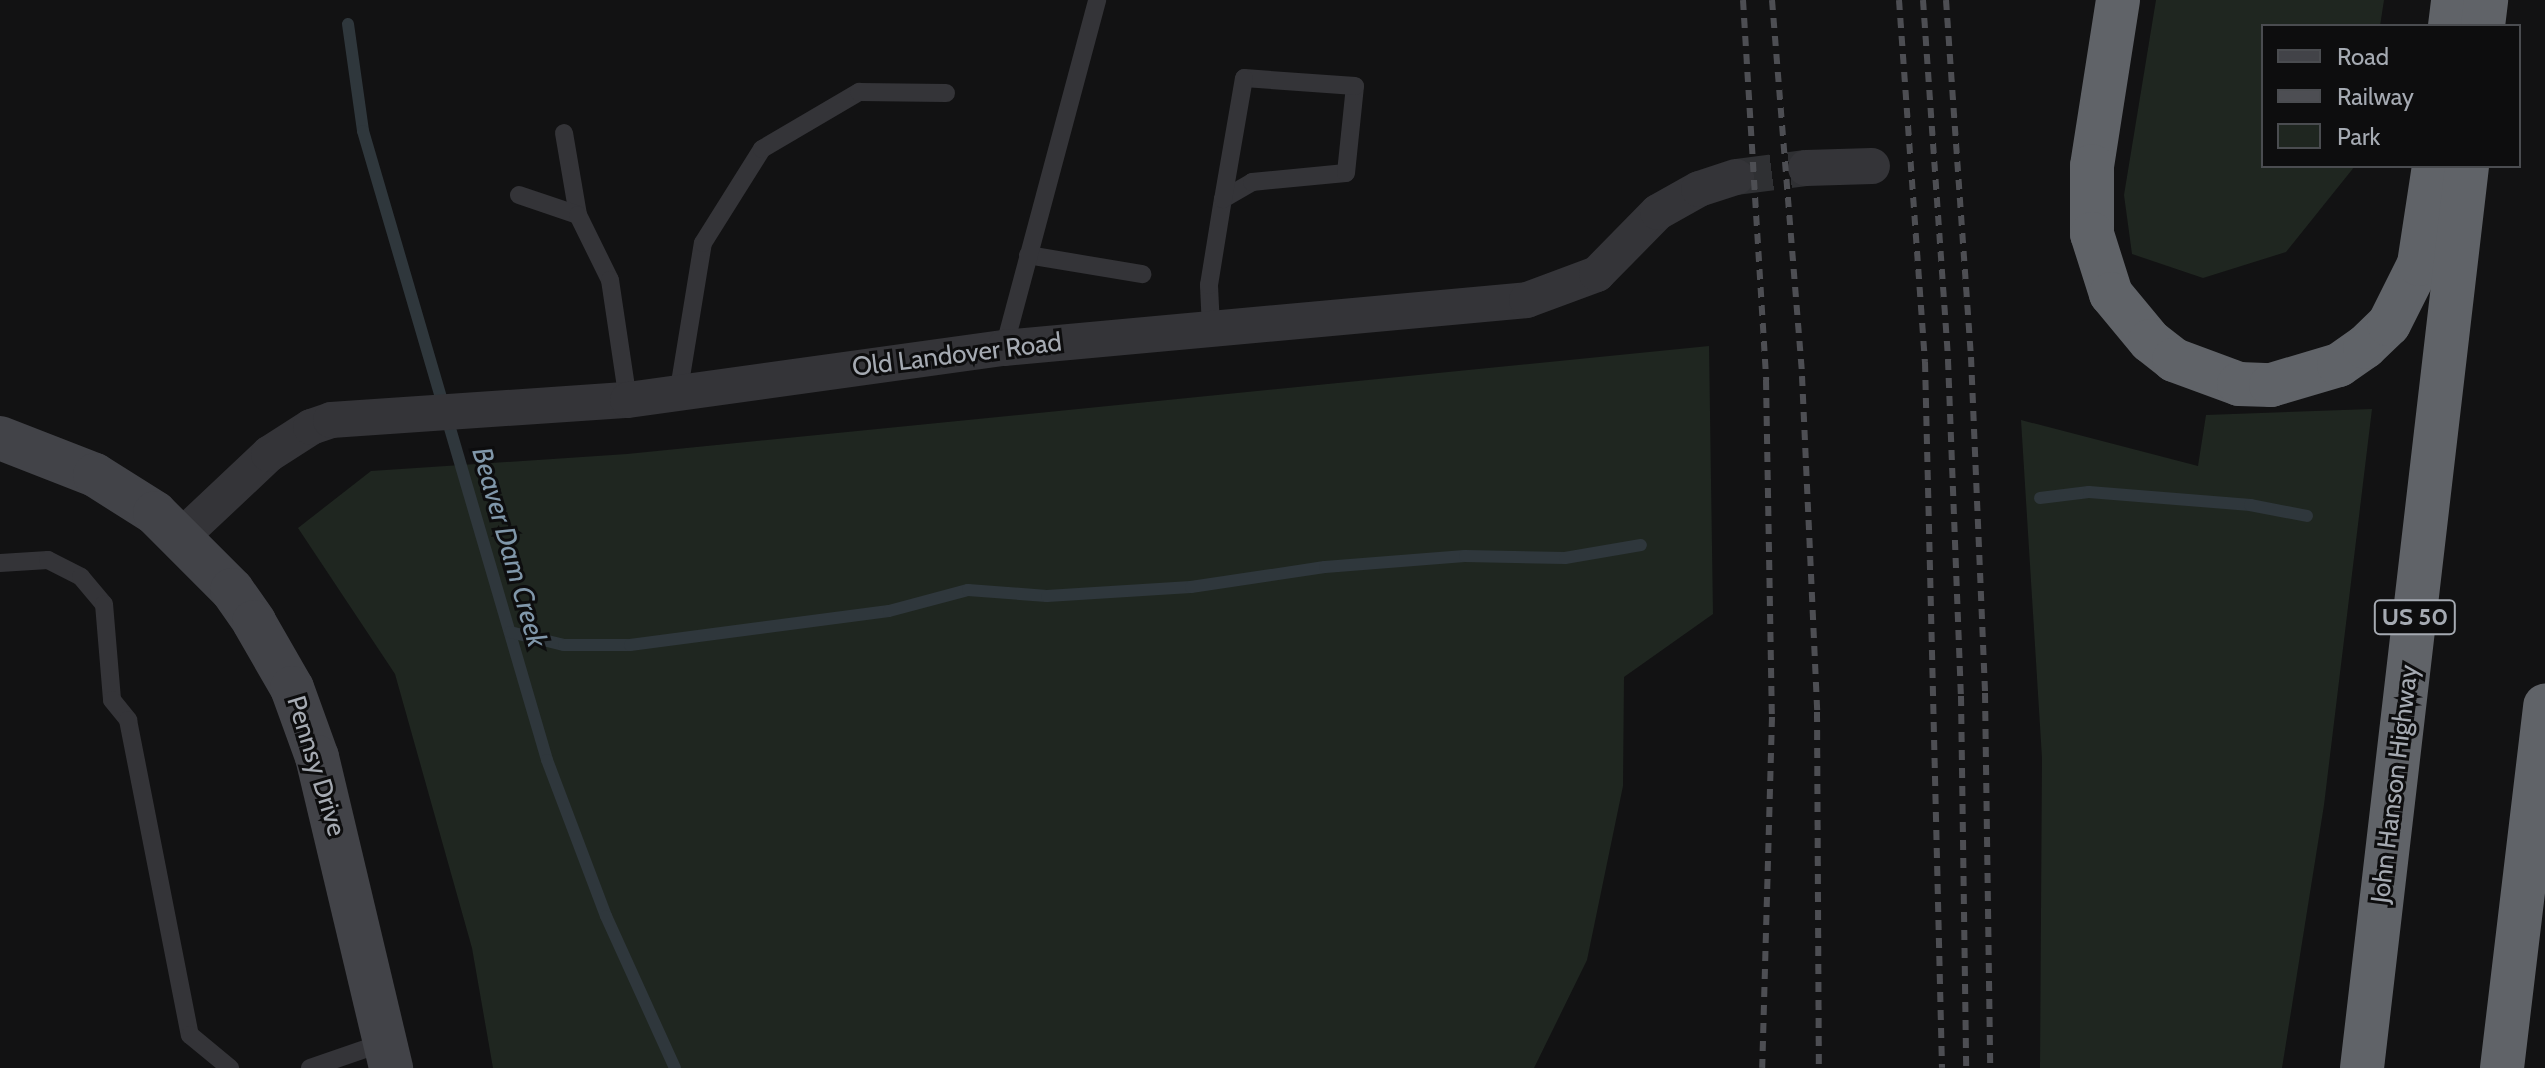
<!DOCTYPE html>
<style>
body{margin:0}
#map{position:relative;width:2545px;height:1068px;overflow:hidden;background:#121213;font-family:Cabin,sans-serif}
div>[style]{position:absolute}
.green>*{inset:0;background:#1f2620}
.stream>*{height:12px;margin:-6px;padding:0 6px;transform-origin:6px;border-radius:6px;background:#2f373c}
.minor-tunnel>*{height:36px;margin-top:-18px;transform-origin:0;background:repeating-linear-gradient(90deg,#2f3033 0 36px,transparent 0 54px)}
.service>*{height:18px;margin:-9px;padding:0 9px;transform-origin:9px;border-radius:9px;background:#343438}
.minor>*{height:36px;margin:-18px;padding:0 18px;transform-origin:18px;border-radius:18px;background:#343438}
.secondary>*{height:44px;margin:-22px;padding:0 22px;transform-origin:22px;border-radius:22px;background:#424348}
.motorway>*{height:44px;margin:-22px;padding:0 22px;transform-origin:22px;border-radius:22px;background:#606368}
.rail>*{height:6px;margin-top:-3px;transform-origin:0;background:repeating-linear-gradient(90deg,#4d4e53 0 10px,transparent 0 18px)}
span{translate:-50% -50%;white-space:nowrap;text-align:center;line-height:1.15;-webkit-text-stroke:6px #0d0d0e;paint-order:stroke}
.shield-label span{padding:2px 6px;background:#0d0d0e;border:2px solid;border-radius:6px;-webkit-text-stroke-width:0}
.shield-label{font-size:24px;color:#a5aab2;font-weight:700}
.street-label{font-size:26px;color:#a5aab2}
.water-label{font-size:28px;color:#8097aa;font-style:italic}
.legend{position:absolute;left:2261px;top:24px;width:260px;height:144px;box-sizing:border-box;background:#0d0d0e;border:2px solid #4a4c50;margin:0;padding:10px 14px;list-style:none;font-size:24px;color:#a5aab2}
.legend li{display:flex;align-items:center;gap:16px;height:40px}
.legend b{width:40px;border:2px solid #4a4c50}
</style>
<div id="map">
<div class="green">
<div style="clip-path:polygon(2156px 0,2384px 0,2380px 26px,2263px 26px,2263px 166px,2355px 166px,2286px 252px,2203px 278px,2132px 254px,2124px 195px)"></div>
<div style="clip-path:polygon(1709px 346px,1713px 614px,1624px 677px,1623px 786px,1587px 960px,1534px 1068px,493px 1068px,472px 948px,395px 674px,298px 528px,371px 471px,627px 454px)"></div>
<div style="clip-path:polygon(2372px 409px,2324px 805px,2282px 1068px,2040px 1068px,2042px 758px,2021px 420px,2198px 466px,2206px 415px)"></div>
</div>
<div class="stream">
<div style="left:348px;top:24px;width:108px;rotate:82deg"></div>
<div style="left:363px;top:131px;width:655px;rotate:73.69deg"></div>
<div style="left:547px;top:760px;width:167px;rotate:69.3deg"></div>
<div style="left:606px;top:916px;width:167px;rotate:65.6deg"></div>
<div style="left:2040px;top:498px;width:49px;rotate:-7deg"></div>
<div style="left:2089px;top:492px;width:162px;rotate:4.6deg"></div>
<div style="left:2250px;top:505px;width:58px;rotate:10.9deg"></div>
<div style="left:510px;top:632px;width:56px;rotate:13.5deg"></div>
<div style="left:564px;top:645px;width:66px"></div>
<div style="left:630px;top:645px;width:261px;rotate:-7.5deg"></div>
<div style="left:889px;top:611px;width:82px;rotate:-14.9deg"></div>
<div style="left:968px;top:590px;width:79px;rotate:4.3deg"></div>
<div style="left:1047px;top:596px;width:144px;rotate:-3.6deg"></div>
<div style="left:1191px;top:587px;width:135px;rotate:-8.5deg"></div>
<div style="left:1325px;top:567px;width:140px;rotate:-4.5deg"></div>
<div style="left:1465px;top:556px;width:100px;rotate:1.1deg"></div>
<div style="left:1565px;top:558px;width:77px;rotate:-9.7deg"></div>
</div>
<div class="minor-tunnel">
<div style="left:1736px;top:177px;width:71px;rotate:-7.3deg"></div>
</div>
<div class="service">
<div style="left:564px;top:133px;width:83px;rotate:80.3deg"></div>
<div style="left:519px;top:195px;width:62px;rotate:18.7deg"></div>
<div style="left:578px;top:215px;width:72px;rotate:63.8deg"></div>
<div style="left:610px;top:280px;width:121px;rotate:81.5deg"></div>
<div style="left:1028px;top:255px;width:116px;rotate:9.5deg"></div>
<div style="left:1211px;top:328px;width:43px;rotate:-92.7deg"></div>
<div style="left:1209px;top:285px;width:87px;rotate:-80.8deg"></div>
<div style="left:1223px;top:199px;width:34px;rotate:-30deg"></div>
<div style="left:1252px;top:182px;width:94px;rotate:-5.5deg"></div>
<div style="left:1346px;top:173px;width:87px;rotate:-84.1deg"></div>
<div style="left:1355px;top:86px;width:111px;rotate:-175.9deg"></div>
<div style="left:1244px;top:78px;width:123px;rotate:99.8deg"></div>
<div style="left:1004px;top:348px;width:360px;rotate:-75deg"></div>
<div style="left:678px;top:395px;width:154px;rotate:-80.7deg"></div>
<div style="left:703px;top:243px;width:111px;rotate:-57.9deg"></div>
<div style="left:762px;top:149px;width:113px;rotate:-30.4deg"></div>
<div style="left:859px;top:92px;width:87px;rotate:0.7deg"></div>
<div style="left:0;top:563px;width:48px;rotate:-3.6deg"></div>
<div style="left:48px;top:560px;width:37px;rotate:27deg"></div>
<div style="left:81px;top:577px;width:35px;rotate:50deg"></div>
<div style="left:104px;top:604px;width:96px;rotate:85.2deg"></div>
<div style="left:112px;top:700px;width:26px;rotate:51deg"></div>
<div style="left:128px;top:720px;width:321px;rotate:78.9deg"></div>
<div style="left:190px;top:1035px;width:52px;rotate:39.5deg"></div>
<div style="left:310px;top:1068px;width:79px;rotate:-19.1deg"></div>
</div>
<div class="minor">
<div style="left:1806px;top:168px;width:66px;rotate:-1.7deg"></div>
<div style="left:182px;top:536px;width:120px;rotate:-43.3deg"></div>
<div style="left:269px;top:454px;width:50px;rotate:-32.7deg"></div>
<div style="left:311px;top:427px;width:21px;rotate:-19deg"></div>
<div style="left:331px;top:420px;width:298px;rotate:-3.9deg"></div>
<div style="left:628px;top:400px;width:380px;rotate:-7.9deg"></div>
<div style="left:1004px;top:348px;width:525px;rotate:-5.24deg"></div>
<div style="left:1527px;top:300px;width:75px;rotate:-20.4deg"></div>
<div style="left:1597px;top:274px;width:87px;rotate:-45.5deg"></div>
<div style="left:1658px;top:212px;width:47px;rotate:-29.3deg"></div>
<div style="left:1699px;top:189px;width:39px;rotate:-18deg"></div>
</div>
<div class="secondary">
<div style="left:0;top:438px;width:102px;rotate:21.3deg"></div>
<div style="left:95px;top:475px;width:71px;rotate:32.3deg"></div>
<div style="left:155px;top:513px;width:109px;rotate:45deg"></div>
<div style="left:232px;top:590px;width:39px;rotate:55deg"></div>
<div style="left:254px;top:622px;width:76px;rotate:60.1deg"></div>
<div style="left:292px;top:688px;width:73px;rotate:70.1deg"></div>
<div style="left:317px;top:757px;width:320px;rotate:76.6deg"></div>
</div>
<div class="motorway">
<div style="left:2118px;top:0;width:168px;rotate:98.9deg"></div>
<div style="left:2092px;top:166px;width:68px;rotate:90deg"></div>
<div style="left:2092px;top:234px;width:63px;rotate:72.4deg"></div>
<div style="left:2111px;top:294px;width:61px;rotate:50.3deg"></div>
<div style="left:2150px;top:341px;width:31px;rotate:38deg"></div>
<div style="left:2174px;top:360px;width:69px;rotate:20.3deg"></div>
<div style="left:2239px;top:384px;width:32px;rotate:2deg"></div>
<div style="left:2271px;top:385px;width:71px;rotate:-16.4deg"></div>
<div style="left:2339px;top:365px;width:32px;rotate:-35deg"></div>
<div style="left:2365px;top:347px;width:33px;rotate:-44deg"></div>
<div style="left:2389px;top:324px;width:67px;rotate:-63.4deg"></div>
<div style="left:2419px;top:264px;width:99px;rotate:-81.3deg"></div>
<div style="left:2450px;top:26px;width:26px;rotate:-83deg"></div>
<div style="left:2483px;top:26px;width:26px;rotate:-83deg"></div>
<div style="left:2362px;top:1068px;width:908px;rotate:-83.36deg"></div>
<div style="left:2502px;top:1068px;width:365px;rotate:-83.2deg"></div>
</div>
<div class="rail">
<div style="left:1743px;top:0;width:381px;rotate:86.5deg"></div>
<div style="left:1766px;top:380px;width:337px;rotate:89deg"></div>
<div style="left:1772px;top:717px;width:351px;rotate:91.6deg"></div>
<div style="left:1772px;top:0;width:377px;rotate:85.4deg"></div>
<div style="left:1802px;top:376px;width:336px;rotate:87.4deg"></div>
<div style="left:1817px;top:712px;width:356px;rotate:89.7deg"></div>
<div style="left:1899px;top:0;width:363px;rotate:85.9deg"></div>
<div style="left:1925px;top:362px;width:706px;rotate:88.62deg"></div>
<div style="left:1923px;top:0;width:361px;rotate:86deg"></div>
<div style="left:1948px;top:360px;width:336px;rotate:87.8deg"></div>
<div style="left:1961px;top:696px;width:372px;rotate:89.2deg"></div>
<div style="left:1946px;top:0;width:358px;rotate:86deg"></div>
<div style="left:1971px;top:357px;width:336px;rotate:87.6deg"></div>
<div style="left:1985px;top:693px;width:375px;rotate:89.2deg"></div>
</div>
<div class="shield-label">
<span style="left:2415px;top:617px">US 50</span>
</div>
<div class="street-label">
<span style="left:957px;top:355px;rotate:-7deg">Old Landover Road</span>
<span style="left:316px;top:766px;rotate:73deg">Pennsy Drive</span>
<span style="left:2395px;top:784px;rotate:-83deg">John Hanson Highway</span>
</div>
<div class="water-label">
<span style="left:510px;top:547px;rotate:74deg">Beaver Dam Creek</span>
</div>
<ul class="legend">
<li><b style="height:10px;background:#424348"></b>Road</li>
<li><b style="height:10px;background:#4d4e53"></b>Railway</li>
<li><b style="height:22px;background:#1f2620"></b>Park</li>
</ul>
</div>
